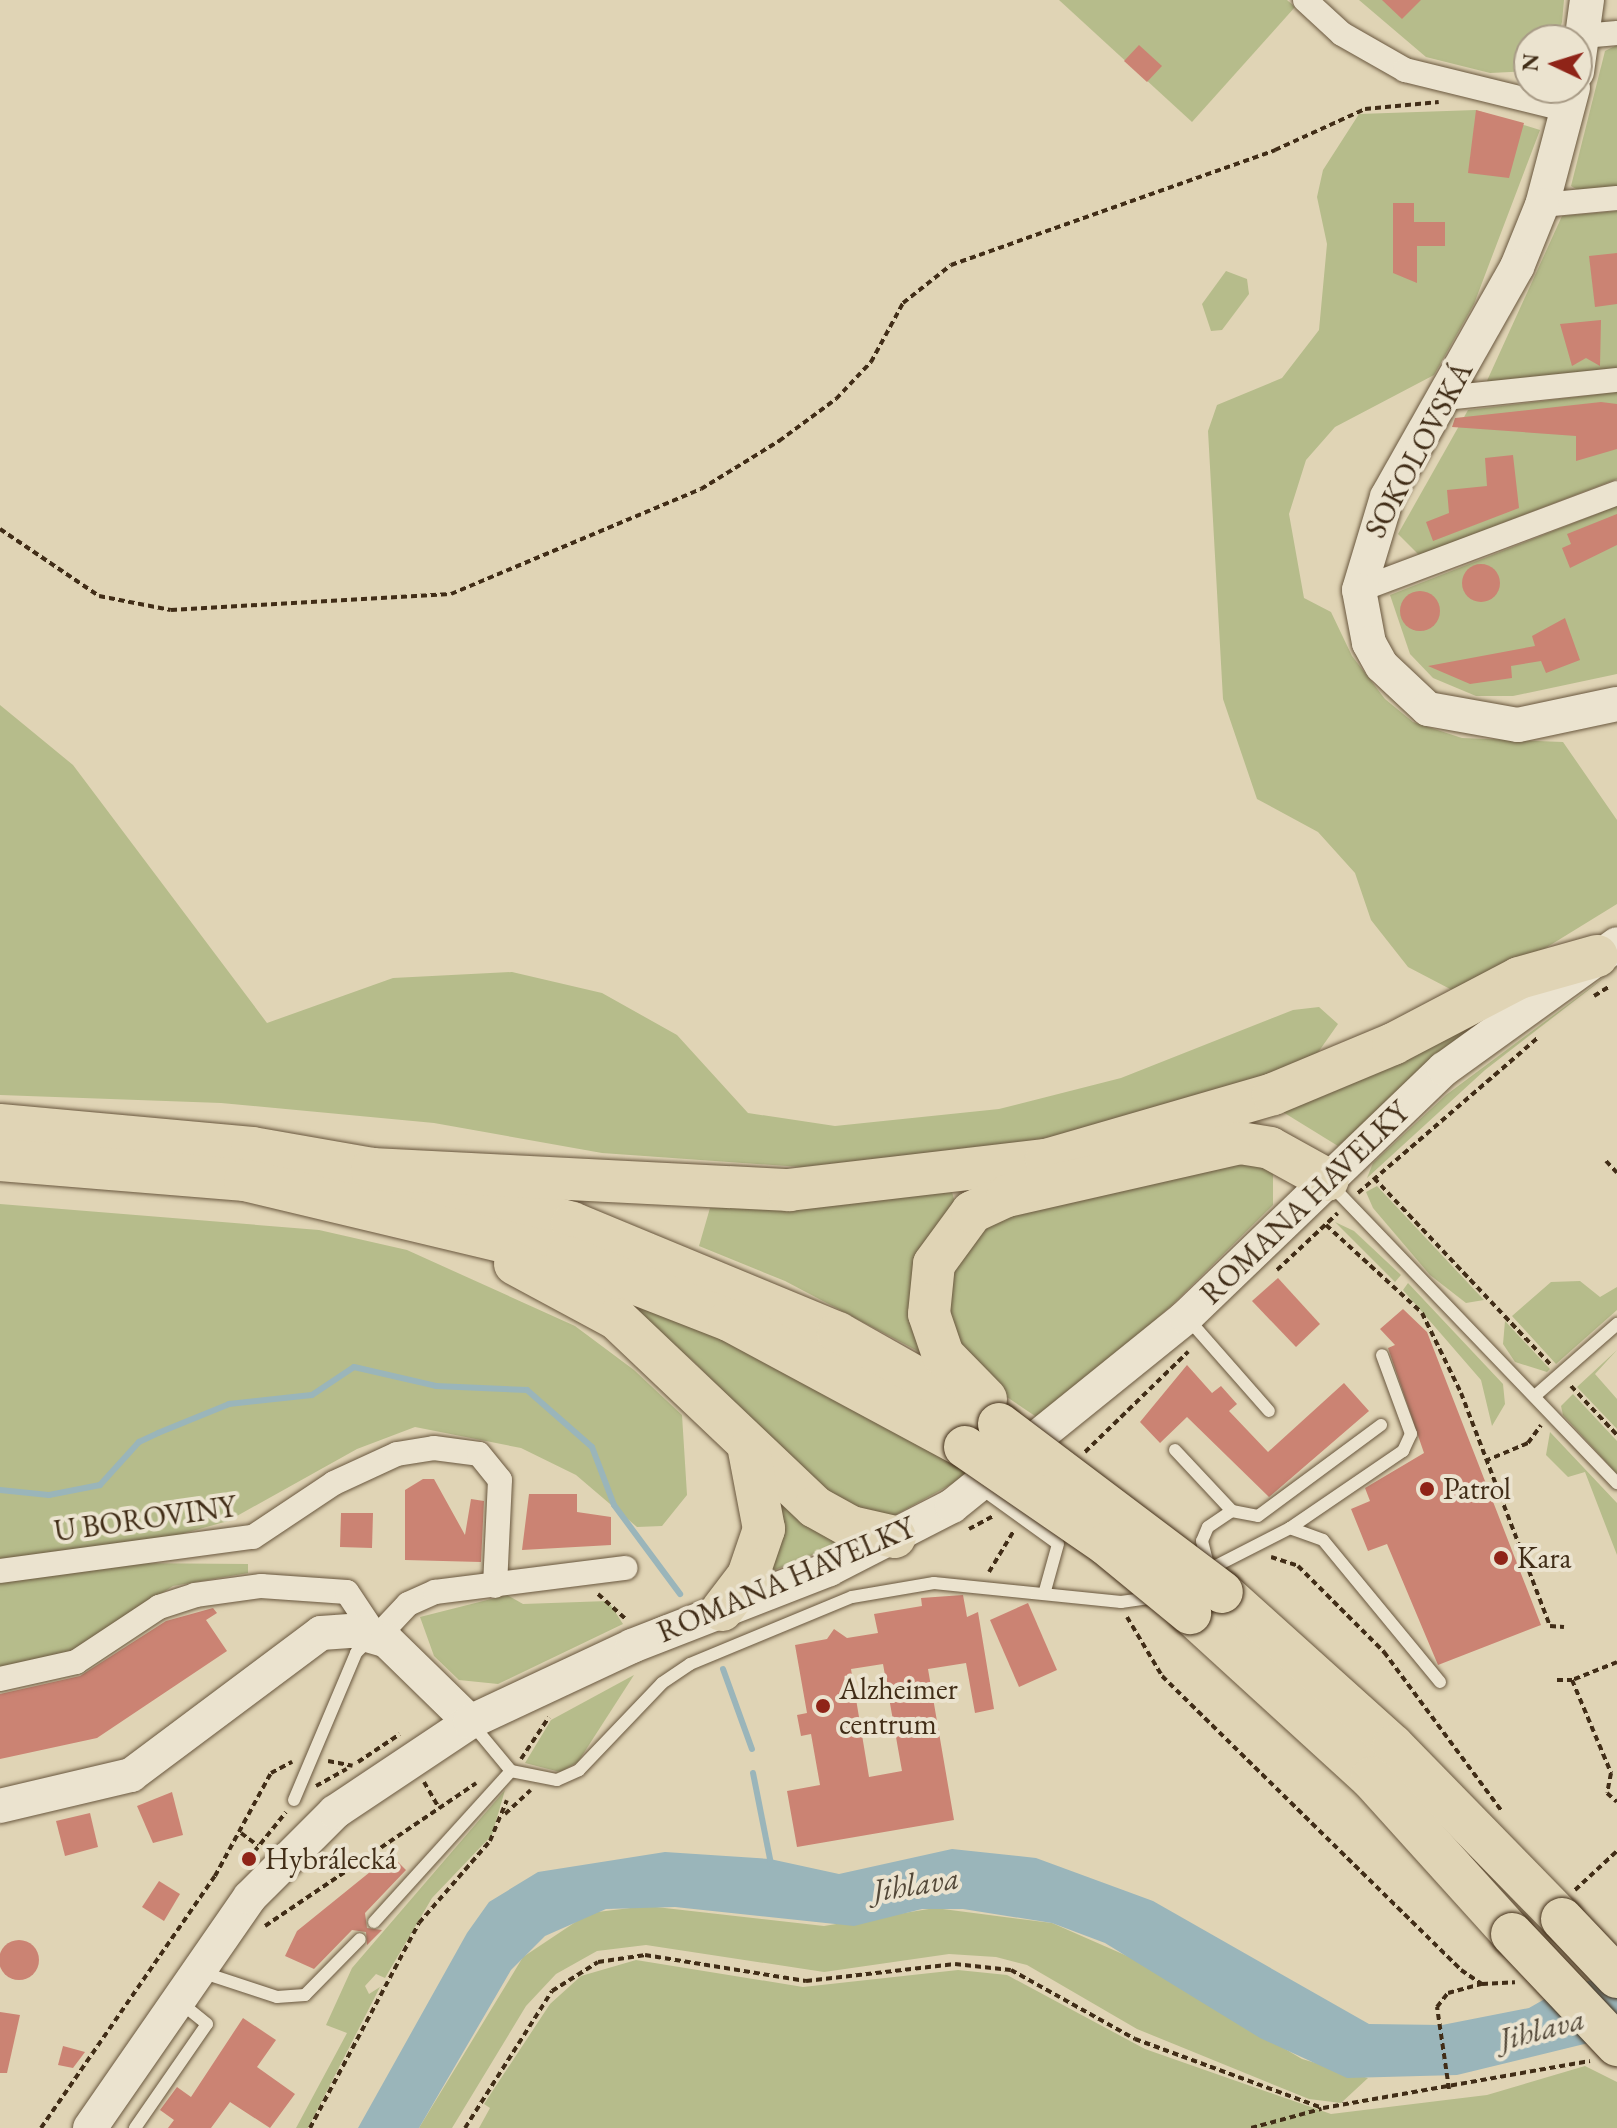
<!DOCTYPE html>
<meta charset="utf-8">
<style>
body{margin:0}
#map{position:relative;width:1617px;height:2128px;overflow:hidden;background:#e0d4b5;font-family:"EB Garamond",serif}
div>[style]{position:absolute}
.green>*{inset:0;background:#b6bc8b}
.water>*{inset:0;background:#9ab5ba}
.stream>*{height:6px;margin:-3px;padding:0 3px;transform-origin:3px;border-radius:3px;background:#9ab5ba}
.building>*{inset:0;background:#cb8373}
.round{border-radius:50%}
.path>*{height:4px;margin-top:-2px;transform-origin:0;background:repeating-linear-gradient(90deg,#412d17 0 6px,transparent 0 10px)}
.roads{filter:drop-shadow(0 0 2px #69573e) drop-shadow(0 0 2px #69573e)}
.lane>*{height:12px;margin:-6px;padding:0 6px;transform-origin:6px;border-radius:6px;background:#ebe3cf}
.street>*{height:24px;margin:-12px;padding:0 12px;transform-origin:12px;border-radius:12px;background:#ebe3cf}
.secondary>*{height:34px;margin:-17px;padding:0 17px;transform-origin:17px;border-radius:17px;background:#ebe3cf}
.highway>*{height:42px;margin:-21px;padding:0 21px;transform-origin:21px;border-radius:21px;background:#e0d4b5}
.bridges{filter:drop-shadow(0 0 2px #412d17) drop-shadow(0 0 2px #412d17)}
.highway-bridge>*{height:42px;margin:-21px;padding:0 21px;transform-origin:21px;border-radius:21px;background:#e0d4b5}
.dots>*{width:22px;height:22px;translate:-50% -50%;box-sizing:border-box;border:4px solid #ebe3cf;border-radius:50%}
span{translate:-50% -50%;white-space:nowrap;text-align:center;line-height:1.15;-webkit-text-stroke:8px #ebe3cf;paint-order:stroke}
.street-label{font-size:30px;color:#412d17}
.poi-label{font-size:30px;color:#412d17}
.left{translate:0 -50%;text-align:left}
.water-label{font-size:32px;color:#534838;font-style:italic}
.north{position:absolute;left:1513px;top:24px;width:80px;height:80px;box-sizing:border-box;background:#ebe3cf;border:2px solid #a79a85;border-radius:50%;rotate:274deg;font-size:22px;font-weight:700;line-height:32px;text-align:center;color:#412d17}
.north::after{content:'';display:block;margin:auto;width:28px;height:36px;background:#8f2418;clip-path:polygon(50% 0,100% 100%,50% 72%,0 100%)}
</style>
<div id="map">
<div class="green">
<div style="clip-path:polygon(1059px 0,1287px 0,1295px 7px,1192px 122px)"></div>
<div style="clip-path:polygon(1359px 0,1564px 0,1562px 22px,1557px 40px,1529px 40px,1529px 71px,1490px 73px,1426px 57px)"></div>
<div style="clip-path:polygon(1617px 45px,1617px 186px,1578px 190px,1571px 186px,1605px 51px)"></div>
<div style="clip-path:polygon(1476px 110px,1540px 130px,1474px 304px,1434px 375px,1335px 427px,1306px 460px,1289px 514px,1304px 598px,1331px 612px,1352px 656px,1385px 699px,1413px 722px,1462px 738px,1563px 742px,1617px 820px,1617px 904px,1508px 971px,1452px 990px,1408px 967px,1371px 920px,1355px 873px,1318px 832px,1257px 799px,1223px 699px,1208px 431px,1217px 405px,1282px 378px,1319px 330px,1327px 244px,1317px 197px,1323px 170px,1359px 114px)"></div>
<div style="clip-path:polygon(1617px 211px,1617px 368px,1486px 383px,1562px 216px)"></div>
<div style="clip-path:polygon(1226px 271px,1247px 279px,1249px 294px,1222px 330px,1211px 331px,1202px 304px)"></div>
<div style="clip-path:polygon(1617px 392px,1617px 479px,1419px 555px,1398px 534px,1468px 410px)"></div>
<div style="clip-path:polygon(1617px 506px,1617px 674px,1513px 696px,1476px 696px,1433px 678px,1410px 654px,1390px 595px)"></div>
<div style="clip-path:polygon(0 705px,73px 765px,267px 1023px,393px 978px,512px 972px,602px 993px,677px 1035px,748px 1113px,835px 1126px,999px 1109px,1121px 1078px,1293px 1010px,1319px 1007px,1338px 1024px,1312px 1061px,1180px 1108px,1023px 1143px,801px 1167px,602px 1153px,434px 1123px,221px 1103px,0 1095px)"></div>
<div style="clip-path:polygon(1617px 968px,1485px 1070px,1367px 1178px,1373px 1163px,1446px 1095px)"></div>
<div style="clip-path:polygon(1482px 1019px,1338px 1146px,1278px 1109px)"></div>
<div style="clip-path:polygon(1232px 1158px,1273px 1170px,1273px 1205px,1172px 1305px,1041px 1420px,980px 1379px,938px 1304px,975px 1223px)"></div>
<div style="clip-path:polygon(1377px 1186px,1484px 1300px,1466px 1303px,1430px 1275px,1373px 1208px,1366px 1192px)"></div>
<div style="clip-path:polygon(952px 1192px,956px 1207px,931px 1358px,785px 1281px,699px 1246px,710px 1208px)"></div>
<div style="clip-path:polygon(0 1204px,319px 1230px,407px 1250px,575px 1326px,634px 1370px,682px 1415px,687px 1495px,662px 1526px,637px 1527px,576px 1475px,521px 1448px,415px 1427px,357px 1449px,228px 1521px,35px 1575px,124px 1563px,248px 1564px,248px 1573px,173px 1586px,71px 1653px,0 1669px)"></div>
<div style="clip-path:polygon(1335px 1222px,1354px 1231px,1401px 1275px,1395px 1282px)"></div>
<div style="clip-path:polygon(1580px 1281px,1600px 1297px,1617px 1287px,1617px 1310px,1556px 1364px,1512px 1316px,1551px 1282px)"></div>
<div style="clip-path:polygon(1408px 1283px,1503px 1384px,1505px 1404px,1492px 1426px,1481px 1380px,1403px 1290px)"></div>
<div style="clip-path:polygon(622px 1294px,766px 1357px,970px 1474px,888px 1519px,837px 1505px,692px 1360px,618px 1302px)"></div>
<div style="clip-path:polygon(1505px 1321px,1550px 1369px,1547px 1372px,1515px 1362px,1503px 1344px)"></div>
<div style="clip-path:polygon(1617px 1350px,1595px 1374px,1617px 1399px,1617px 1429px,1577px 1387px)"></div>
<div style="clip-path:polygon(1573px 1394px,1617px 1441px,1617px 1474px,1563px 1415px,1561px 1406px)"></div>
<div style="clip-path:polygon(1550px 1432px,1617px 1503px,1617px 1555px,1585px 1472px,1568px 1477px,1546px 1455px)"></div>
<div style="clip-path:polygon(777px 1489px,845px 1542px,767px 1573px)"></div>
<div style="clip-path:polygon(507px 1595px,523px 1604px,608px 1601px,623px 1624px,498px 1684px,459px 1680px,434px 1656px,420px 1617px)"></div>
<div style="clip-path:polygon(634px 1675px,578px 1762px,560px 1772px,525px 1763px,551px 1720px)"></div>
<div style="clip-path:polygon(505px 1790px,492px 1835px,432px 1898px,385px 1978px,376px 1974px,365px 1986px,369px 1994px,380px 1987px,308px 2128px,296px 2128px,347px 2033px,326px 2025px,352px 1968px)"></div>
<div style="clip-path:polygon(647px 1906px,824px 1926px,935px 1908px,1052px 1923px,1134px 1959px,1302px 2059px,1368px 2078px,1341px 2103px,1309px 2099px,1137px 2029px,1027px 1965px,996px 1957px,949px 1954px,824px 1972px,646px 1945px,597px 1951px,556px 1974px,526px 2006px,452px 2128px,419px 2128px,523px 1957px,589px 1913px)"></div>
<div style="clip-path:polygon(636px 1960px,803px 1987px,958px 1970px,1007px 1975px,1145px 2049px,1331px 2114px,1487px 2095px,1585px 2066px,1617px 2082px,1617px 2128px,479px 2128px,490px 2108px,484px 2104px,550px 2004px,581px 1976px)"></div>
</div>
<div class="water">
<div style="clip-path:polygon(952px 1849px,1036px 1858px,1153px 1901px,1369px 2024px,1442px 2025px,1529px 2008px,1564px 1988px,1617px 1973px,1617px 2036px,1457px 2075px,1347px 2078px,1260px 2038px,1105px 1943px,1052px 1923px,963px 1909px,922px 1909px,854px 1926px,675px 1907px,606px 1909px,545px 1936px,511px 1970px,419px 2128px,358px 2128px,467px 1933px,489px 1902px,538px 1872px,665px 1852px,770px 1859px,839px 1874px)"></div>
</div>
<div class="stream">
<div style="left:0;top:1490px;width:49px;rotate:5.8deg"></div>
<div style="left:49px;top:1495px;width:52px;rotate:-11.1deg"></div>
<div style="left:100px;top:1485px;width:58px;rotate:-47.8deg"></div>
<div style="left:139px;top:1442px;width:21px;rotate:-25deg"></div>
<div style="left:158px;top:1433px;width:77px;rotate:-22.2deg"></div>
<div style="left:229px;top:1404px;width:83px;rotate:-6.2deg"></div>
<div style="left:312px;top:1395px;width:50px;rotate:-33.7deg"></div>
<div style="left:354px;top:1367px;width:84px;rotate:13deg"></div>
<div style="left:436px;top:1386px;width:91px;rotate:2.5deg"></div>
<div style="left:527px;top:1390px;width:86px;rotate:41.2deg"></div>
<div style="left:592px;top:1447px;width:62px;rotate:69.2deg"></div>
<div style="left:614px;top:1505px;width:111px;rotate:53.4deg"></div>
<div style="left:723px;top:1669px;width:85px;rotate:70.1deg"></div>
<div style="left:753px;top:1773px;width:93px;rotate:78.8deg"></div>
</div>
<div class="building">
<div style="clip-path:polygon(1382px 0,1421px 0,1402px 19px)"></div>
<div style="clip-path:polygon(1139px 45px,1162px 66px,1147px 82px,1124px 61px)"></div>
<div style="clip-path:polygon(1476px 110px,1524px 123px,1509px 178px,1468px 173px)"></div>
<div style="clip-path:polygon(1393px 203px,1414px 203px,1414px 222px,1445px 222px,1445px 246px,1417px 246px,1417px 283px,1393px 273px)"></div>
<div style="clip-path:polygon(1617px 253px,1617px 304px,1595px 307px,1589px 256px)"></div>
<div style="clip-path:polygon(1601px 320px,1600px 366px,1586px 358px,1572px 366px,1560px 324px)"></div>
<div style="clip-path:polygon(1601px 402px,1617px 404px,1617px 449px,1576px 461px,1576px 436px,1452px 427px,1455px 418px)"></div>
<div style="clip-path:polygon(1513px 455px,1519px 508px,1433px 541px,1426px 522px,1449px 513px,1447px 490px,1487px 486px,1485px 458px)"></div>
<div style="clip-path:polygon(1617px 514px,1617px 545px,1570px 568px,1562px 548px,1571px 544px,1567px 534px)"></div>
<div class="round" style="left:1462px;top:564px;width:38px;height:38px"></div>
<div class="round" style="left:1400px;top:591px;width:40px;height:40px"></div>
<div style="clip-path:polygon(1565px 618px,1580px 660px,1546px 673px,1541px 661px,1511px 666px,1512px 678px,1470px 684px,1428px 666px,1535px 646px,1532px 636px)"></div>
<div style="clip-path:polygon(1278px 1278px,1320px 1324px,1296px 1347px,1252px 1301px)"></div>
<div style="clip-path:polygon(1403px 1309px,1427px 1332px,1541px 1625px,1438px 1665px,1387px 1544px,1368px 1551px,1351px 1509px,1370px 1501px,1365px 1488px,1424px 1453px,1388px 1348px,1395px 1345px,1380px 1329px)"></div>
<div style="clip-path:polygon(1187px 1365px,1212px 1393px,1221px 1386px,1237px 1404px,1229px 1411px,1268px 1452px,1344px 1383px,1369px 1411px,1269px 1497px,1187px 1417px,1160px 1443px,1140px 1422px)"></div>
<div style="clip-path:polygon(423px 1479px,434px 1479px,465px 1535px,471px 1499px,484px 1501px,481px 1562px,405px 1560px,405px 1490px)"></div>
<div style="clip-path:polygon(529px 1494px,577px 1494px,577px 1512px,611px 1517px,611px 1545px,522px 1550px)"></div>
<div style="clip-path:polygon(341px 1513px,373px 1513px,372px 1548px,340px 1547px)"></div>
<div style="clip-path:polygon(evenodd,963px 1595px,967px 1617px,978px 1612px,994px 1709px,975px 1713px,966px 1663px,928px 1669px,954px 1820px,797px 1847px,787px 1791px,820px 1785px,811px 1734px,801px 1736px,797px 1715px,807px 1713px,795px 1645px,827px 1639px,834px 1629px,847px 1638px,878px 1633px,874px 1614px,922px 1606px,921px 1598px,963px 1595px,883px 1664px,902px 1771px,869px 1777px,851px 1669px,883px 1664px)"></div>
<div style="clip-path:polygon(1028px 1603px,1057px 1670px,1019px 1687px,990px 1620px)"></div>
<div style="clip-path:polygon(213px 1608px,217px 1613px,206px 1620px,227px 1651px,97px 1738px,0 1759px,0 1694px,80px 1676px,166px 1621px)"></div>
<div style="clip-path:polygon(172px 1792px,183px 1835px,153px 1843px,137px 1806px)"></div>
<div style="clip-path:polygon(90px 1813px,98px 1847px,65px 1856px,56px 1821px)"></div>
<div style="clip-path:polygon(391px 1855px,406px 1870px,365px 1913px,367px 1928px,382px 1930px,367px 1945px,366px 1932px,352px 1930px,314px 1969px,285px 1956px,297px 1931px)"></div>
<div style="clip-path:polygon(159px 1881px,180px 1894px,164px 1921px,142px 1907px)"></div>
<div class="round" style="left:-1px;top:1940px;width:40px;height:40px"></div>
<div style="clip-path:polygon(0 2012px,20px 2015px,7px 2073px,0 2073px)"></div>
<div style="clip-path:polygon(243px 2018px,276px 2040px,257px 2067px,295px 2094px,270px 2128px,230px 2102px,211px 2128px,168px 2128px,174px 2120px,160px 2110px,177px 2087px,191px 2097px)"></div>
<div style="clip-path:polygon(63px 2046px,85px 2052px,73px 2068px,58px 2065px)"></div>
</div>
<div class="path">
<div style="left:0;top:529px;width:120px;rotate:34.1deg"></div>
<div style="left:99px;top:596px;width:73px;rotate:11deg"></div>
<div style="left:171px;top:610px;width:280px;rotate:-3.3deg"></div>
<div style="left:451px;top:594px;width:271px;rotate:-22.8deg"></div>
<div style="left:701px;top:489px;width:92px;rotate:-31.6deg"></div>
<div style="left:779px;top:441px;width:71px;rotate:-36.4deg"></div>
<div style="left:836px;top:399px;width:51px;rotate:-46.6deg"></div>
<div style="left:871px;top:362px;width:67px;rotate:-61.5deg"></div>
<div style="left:903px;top:303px;width:61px;rotate:-38.4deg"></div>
<div style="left:951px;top:265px;width:344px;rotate:-19.5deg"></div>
<div style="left:1275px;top:150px;width:99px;rotate:-24.5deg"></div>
<div style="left:1365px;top:109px;width:74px;rotate:-5.4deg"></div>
<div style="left:1594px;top:996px;width:19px;rotate:-32deg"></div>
<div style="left:1606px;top:1161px;width:16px;rotate:47deg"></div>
<div style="left:1374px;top:1178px;width:257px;rotate:46.6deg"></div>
<div style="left:1358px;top:1193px;width:239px;rotate:-40.8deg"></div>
<div style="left:1326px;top:1225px;width:130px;rotate:42.5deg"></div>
<div style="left:1422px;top:1313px;width:89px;rotate:64deg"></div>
<div style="left:1461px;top:1393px;width:249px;rotate:69.1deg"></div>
<div style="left:1550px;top:1626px;width:14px;rotate:4deg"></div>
<div style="left:1277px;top:1270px;width:83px;rotate:-43.1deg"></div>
<div style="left:1571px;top:1386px;width:67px;rotate:46.8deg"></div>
<div style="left:1085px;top:1452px;width:144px;rotate:-44.2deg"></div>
<div style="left:1485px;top:1461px;width:47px;rotate:-22.7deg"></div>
<div style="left:1528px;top:1443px;width:22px;rotate:-54deg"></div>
<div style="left:969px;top:1529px;width:27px;rotate:-28deg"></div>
<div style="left:1271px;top:1557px;width:28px;rotate:18deg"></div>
<div style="left:1298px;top:1566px;width:122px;rotate:45deg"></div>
<div style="left:1384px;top:1652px;width:197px;rotate:53.5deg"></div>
<div style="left:989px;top:1572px;width:47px;rotate:-59deg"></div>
<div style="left:598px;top:1594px;width:38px;rotate:42deg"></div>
<div style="left:1127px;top:1617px;width:69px;rotate:59.3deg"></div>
<div style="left:1162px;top:1676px;width:419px;rotate:44.5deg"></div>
<div style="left:1461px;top:1970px;width:25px;rotate:34deg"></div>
<div style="left:1482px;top:1984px;width:33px;rotate:-3deg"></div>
<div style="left:1617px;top:1662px;width:48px;rotate:158.2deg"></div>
<div style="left:1572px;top:1680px;width:101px;rotate:67.2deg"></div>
<div style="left:1611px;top:1773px;width:20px;rotate:101deg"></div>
<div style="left:1607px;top:1793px;width:13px;rotate:42deg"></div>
<div style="left:1557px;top:1680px;width:15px"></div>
<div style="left:521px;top:1759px;width:50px;rotate:-56.3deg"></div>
<div style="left:328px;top:1761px;width:25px;rotate:11deg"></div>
<div style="left:358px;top:1762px;width:50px;rotate:-33.7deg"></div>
<div style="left:424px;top:1782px;width:30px;rotate:60deg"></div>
<div style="left:316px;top:1786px;width:35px;rotate:-29deg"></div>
<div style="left:505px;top:1814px;width:35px;rotate:-43deg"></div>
<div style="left:241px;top:1833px;width:21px;rotate:37deg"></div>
<div style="left:254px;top:1852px;width:51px;rotate:-51.3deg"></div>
<div style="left:1575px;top:1890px;width:57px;rotate:-42.9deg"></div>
<div style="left:265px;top:1926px;width:255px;rotate:-34.1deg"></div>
<div style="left:1449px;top:2089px;width:83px;rotate:-98.3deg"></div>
<div style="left:1437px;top:2007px;width:18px;rotate:-52deg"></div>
<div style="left:1448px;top:1993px;width:35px;rotate:-15deg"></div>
<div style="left:41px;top:2128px;width:306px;rotate:-55.4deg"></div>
<div style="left:215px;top:1876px;width:117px;rotate:-61.5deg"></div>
<div style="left:271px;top:1773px;width:24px;rotate:-28deg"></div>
<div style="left:310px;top:2128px;width:232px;rotate:-62deg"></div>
<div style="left:419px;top:1923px;width:108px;rotate:-49.1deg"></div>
<div style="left:490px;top:1841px;width:44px;rotate:-67.5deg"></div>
<div style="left:465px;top:2128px;width:162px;rotate:-57.6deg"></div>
<div style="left:552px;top:1991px;width:54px;rotate:-32.2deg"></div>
<div style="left:598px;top:1962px;width:48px;rotate:-8.5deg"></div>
<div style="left:645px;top:1955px;width:163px;rotate:9.2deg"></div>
<div style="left:806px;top:1981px;width:150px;rotate:-6.5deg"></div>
<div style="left:955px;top:1964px;width:56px;rotate:6.1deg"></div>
<div style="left:1011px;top:1970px;width:142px;rotate:29.1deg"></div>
<div style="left:1135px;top:2039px;width:200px;rotate:20.2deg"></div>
<div style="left:1323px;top:2108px;width:271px;rotate:-10deg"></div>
<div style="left:1251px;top:2128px;width:73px;rotate:-15.2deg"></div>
</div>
<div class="roads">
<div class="lane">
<div style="left:1332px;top:1186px;width:412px;rotate:46.2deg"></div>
<div style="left:1189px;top:1320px;width:121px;rotate:48.7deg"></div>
<div style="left:1536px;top:1395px;width:108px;rotate:-41.2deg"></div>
<div style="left:1175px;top:1450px;width:83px;rotate:46.9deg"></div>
<div style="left:1232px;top:1511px;width:26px;rotate:11deg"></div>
<div style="left:1258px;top:1516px;width:153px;rotate:-36.5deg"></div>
<div style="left:979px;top:1487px;width:97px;rotate:35.8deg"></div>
<div style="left:1058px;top:1544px;width:49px;rotate:105.5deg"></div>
<div style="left:1290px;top:1528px;width:35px;rotate:20deg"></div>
<div style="left:1323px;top:1540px;width:184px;rotate:50.5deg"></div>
<div style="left:1208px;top:1565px;width:25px;rotate:-104deg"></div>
<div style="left:1202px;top:1541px;width:15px;rotate:-67deg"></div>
<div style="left:1208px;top:1527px;width:29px;rotate:-34deg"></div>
<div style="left:1208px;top:1570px;width:92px;rotate:-27.1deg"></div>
<div style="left:1290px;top:1528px;width:137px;rotate:-34.3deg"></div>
<div style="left:1403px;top:1451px;width:19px;rotate:-65deg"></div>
<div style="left:1411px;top:1434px;width:84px;rotate:-110.2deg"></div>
<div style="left:472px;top:1724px;width:61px;rotate:50.3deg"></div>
<div style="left:511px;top:1771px;width:47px;rotate:11.1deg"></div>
<div style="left:557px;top:1780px;width:24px;rotate:-24deg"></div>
<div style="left:579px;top:1770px;width:120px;rotate:-46.3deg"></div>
<div style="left:662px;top:1683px;width:34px;rotate:-34deg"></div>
<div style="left:690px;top:1664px;width:175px;rotate:-22.5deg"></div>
<div style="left:852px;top:1597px;width:83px;rotate:-9.7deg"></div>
<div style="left:934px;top:1583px;width:188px;rotate:5.8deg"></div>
<div style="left:1121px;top:1602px;width:35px;rotate:-8deg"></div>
<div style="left:294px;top:1800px;width:160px;rotate:-67.1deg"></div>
<div style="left:356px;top:1653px;width:17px;rotate:-45deg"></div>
<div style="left:374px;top:1922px;width:204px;rotate:-47.8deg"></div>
<div style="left:201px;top:1972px;width:80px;rotate:18.2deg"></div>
<div style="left:277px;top:1997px;width:28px;rotate:-4deg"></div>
<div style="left:305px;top:1995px;width:78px;rotate:-45.5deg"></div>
<div style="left:135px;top:2128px;width:126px;rotate:-55.3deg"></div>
<div style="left:207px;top:2024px;width:33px;rotate:-141deg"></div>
</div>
<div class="street">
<div style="left:1305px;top:0;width:50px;rotate:42.6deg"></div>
<div style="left:1342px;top:34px;width:73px;rotate:29.7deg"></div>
<div style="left:1405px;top:70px;width:168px;rotate:13.8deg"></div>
<div style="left:1583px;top:36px;width:34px;rotate:-5deg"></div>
<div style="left:1542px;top:205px;width:75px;rotate:-5.3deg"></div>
<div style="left:1445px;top:398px;width:173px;rotate:-6deg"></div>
<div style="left:1359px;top:590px;width:276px;rotate:-20.6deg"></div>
<div style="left:0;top:1571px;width:255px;rotate:-7.7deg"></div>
<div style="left:253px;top:1537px;width:97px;rotate:-33.7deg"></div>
<div style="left:334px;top:1483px;width:69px;rotate:-24.7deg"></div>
<div style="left:397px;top:1454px;width:37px;rotate:-9deg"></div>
<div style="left:434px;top:1448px;width:45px;rotate:7.6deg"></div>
<div style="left:479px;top:1454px;width:33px;rotate:51deg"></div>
<div style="left:500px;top:1480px;width:106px;rotate:92.7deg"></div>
<div style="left:0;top:1679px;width:78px;rotate:-12.6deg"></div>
<div style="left:76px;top:1662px;width:100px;rotate:-33.5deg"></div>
<div style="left:159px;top:1607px;width:38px;rotate:-18deg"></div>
<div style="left:195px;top:1595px;width:67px;rotate:-7.8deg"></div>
<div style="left:261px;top:1586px;width:86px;rotate:4deg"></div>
<div style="left:347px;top:1592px;width:54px;rotate:56.3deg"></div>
<div style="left:377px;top:1637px;width:45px;rotate:-46.8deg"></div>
<div style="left:408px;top:1604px;width:30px;rotate:-24deg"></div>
<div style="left:435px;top:1592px;width:192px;rotate:-7.2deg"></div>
</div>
<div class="secondary">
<div style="left:1577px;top:72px;width:73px;rotate:-82.1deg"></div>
<div style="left:1573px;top:88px;width:121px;rotate:104.8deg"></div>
<div style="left:1542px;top:205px;width:67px;rotate:112deg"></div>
<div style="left:1517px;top:267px;width:264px;rotate:119.5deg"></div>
<div style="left:1387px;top:497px;width:97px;rotate:106.8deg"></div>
<div style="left:1359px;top:590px;width:54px;rotate:79.3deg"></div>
<div style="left:1369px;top:643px;width:26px;rotate:61deg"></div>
<div style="left:1382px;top:666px;width:63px;rotate:43.1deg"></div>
<div style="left:1428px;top:709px;width:91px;rotate:10.1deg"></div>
<div style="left:1518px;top:725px;width:101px;rotate:-12deg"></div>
<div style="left:0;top:1806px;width:135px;rotate:-13.3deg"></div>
<div style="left:131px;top:1775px;width:237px;rotate:-36.8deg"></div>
<div style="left:321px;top:1633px;width:32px;rotate:-4deg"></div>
<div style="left:353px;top:1631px;width:35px;rotate:16deg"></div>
<div style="left:387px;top:1641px;width:116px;rotate:44.3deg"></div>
<div style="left:90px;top:2128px;width:281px;rotate:-55.3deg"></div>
<div style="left:250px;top:1897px;width:120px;rotate:-45deg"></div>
<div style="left:335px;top:1812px;width:162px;rotate:-33.7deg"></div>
<div style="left:470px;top:1722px;width:179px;rotate:-25.1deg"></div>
<div style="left:632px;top:1646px;width:212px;rotate:-21.3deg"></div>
<div style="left:829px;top:1569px;width:138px;rotate:-27.1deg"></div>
<div style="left:952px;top:1506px;width:301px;rotate:-38.9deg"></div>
<div style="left:1186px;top:1317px;width:358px;rotate:-43.9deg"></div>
<div style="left:1444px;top:1069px;width:213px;rotate:-35.8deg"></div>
</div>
<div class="highway">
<div style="left:0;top:1125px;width:253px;rotate:5.2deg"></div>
<div style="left:252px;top:1148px;width:122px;rotate:9.9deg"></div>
<div style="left:372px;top:1169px;width:207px;rotate:15.1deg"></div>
<div style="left:572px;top:1223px;width:288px;rotate:22.5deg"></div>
<div style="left:838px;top:1333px;width:185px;rotate:29.5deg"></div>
<div style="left:0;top:1160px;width:246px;rotate:4.7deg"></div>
<div style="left:245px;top:1180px;width:331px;rotate:13.4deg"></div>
<div style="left:567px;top:1257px;width:174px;rotate:21.3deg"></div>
<div style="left:729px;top:1320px;width:268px;rotate:28.3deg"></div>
<div style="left:372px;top:1169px;width:418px;rotate:2.9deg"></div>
<div style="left:789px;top:1190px;width:259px;rotate:-6.7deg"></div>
<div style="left:1046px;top:1160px;width:236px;rotate:-16.2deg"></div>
<div style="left:1273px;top:1094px;width:130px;rotate:-22.6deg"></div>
<div style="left:1393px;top:1044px;width:142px;rotate:-27.6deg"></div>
<div style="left:1519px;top:978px;width:81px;rotate:-15.8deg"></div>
<div style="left:515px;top:1264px;width:116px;rotate:28.3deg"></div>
<div style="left:617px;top:1319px;width:273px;rotate:43.5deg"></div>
<div style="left:815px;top:1507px;width:41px;rotate:29.1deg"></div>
<div style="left:851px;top:1527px;width:45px;rotate:12.8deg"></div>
<div style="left:986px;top:1399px;width:62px;rotate:-134.3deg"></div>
<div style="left:943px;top:1355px;width:43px;rotate:-108.9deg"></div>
<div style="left:929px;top:1314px;width:50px;rotate:-84.3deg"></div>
<div style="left:934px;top:1264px;width:64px;rotate:-53.8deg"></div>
<div style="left:972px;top:1212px;width:38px;rotate:-25deg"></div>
<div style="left:1007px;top:1196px;width:239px;rotate:-12.8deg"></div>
<div style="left:1240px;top:1143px;width:30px;rotate:9deg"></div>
<div style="left:1270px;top:1148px;width:66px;rotate:28.9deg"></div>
<div style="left:1222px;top:1592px;width:230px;rotate:42deg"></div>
<div style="left:1393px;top:1746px;width:242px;rotate:45.7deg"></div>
<div style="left:722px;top:1610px;width:43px;rotate:-52.6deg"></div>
<div style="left:748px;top:1576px;width:50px;rotate:-71.2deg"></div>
<div style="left:764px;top:1529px;width:80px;rotate:-100.8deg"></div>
<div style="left:1190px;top:1613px;width:245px;rotate:42.4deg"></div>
<div style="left:1371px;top:1778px;width:210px;rotate:47.9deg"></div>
</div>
</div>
<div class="bridges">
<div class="highway-bridge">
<div style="left:999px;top:1424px;width:279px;rotate:37deg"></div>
<div style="left:965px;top:1447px;width:171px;rotate:34.5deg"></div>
<div style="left:1106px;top:1544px;width:109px;rotate:39.4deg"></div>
<div style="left:1562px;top:1919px;width:80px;rotate:46.5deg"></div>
<div style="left:1512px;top:1934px;width:153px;rotate:46.6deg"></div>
</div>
</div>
<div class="dots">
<div style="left:1427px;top:1489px;background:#8f2418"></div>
<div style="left:1501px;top:1558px;background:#8f2418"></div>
<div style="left:823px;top:1706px;background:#8f2418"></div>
<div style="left:249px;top:1859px;background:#8f2418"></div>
</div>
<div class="street-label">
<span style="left:1419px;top:450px;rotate:-62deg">SOKOLOVSKÁ</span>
<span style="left:1305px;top:1203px;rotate:-44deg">ROMANA HAVELKY</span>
<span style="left:145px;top:1519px;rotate:-8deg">U BOROVINY</span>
<span style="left:786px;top:1580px;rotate:-23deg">ROMANA HAVELKY</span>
</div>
<div class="poi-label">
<span class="left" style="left:1443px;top:1489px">Patrol</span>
<span class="left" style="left:1517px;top:1558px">Kara</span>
<span class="left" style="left:839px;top:1706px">Alzheimer<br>centrum</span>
<span class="left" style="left:265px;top:1859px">Hybrálecká</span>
</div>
<div class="water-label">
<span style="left:916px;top:1884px;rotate:-9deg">Jihlava</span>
<span style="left:1542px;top:2029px;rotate:-15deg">Jihlava</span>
</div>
<div class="north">N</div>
</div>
